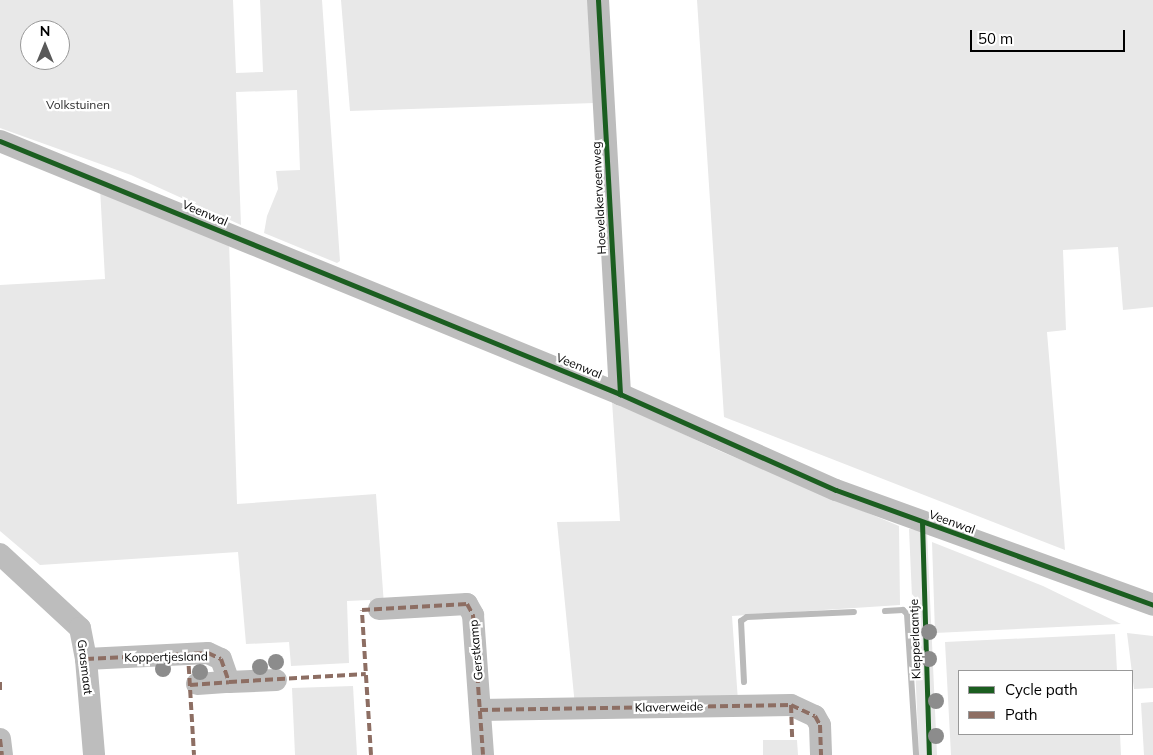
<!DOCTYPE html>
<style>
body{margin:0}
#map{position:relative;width:1153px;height:755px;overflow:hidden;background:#fff;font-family:Mulish,sans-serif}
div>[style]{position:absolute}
.green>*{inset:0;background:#e8e8e8}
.stream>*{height:6px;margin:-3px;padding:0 3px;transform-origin:3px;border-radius:3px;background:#bababa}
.street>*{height:22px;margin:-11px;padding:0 11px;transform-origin:11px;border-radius:11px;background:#bdbdbd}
.quiet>*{height:4px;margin-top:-2px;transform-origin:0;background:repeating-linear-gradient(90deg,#8d6e63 0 8px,transparent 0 12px)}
.cycleway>*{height:5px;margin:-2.5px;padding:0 2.5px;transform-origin:2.5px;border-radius:2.5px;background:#1b5e20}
.trees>*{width:16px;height:16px;margin:-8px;border-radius:50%;background:#8c8c8c}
span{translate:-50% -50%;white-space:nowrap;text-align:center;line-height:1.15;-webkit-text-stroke:4.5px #fff;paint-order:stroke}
.park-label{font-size:12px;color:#2d2d2d}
.street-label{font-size:12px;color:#000}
.legend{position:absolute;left:958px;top:670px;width:175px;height:65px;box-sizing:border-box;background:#fff;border:1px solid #999;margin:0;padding:6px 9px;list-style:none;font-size:15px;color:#000}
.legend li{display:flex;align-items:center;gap:10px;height:25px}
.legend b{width:25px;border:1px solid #999}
.north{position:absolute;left:20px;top:20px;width:50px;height:50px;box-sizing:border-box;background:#fff;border:1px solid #999;border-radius:50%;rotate:0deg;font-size:14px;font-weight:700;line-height:20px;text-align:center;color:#000}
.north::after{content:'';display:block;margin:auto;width:18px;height:22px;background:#595959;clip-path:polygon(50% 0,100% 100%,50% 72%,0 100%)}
.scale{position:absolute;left:970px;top:30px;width:155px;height:22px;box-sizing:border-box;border:2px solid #000;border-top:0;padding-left:6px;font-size:15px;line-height:18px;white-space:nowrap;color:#000;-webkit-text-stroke:4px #fff;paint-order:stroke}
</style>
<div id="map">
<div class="green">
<div style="clip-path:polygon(evenodd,0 0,233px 0,236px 73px,263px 72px,260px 0,322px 0,340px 261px,337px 263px,264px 233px,267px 216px,278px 189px,276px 171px,300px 170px,297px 90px,236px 92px,241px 225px,131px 175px,0 128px,0 0,30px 30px,60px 30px,60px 60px,30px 60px,30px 30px)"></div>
<div style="clip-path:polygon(341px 0,588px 0,595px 103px,350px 111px)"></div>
<div style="clip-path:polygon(697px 0,1153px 0,1153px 307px,1123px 310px,1118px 247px,1063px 250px,1066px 330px,1047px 332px,1065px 550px,724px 417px)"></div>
<div style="clip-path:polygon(100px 188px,229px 240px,237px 504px,376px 494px,384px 605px,370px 606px,370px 600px,347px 601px,349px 663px,291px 666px,289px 642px,246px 644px,238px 552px,40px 565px,0 531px,0 285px,105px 279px)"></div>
<div style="clip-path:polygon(612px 401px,722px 452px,899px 526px,900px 605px,732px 616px,738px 701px,575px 706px,557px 522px,620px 521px)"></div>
<div style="clip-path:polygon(909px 529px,927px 531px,937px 755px,919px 755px)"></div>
<div style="clip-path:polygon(932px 542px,1043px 586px,1121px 624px,935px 633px)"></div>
<div style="clip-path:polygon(1127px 633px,1153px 636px,1153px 688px,1134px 689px)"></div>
<div style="clip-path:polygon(1115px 634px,1117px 671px,959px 671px,959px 734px,1120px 734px,1121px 755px,951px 755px,945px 642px)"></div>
<div style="clip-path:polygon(353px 686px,357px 755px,295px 755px,292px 688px)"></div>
<div style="clip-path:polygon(1153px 702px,1153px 755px,1144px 755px,1141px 703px)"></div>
<div style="clip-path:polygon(763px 740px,797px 740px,798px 755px,763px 755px)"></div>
</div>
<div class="stream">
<div style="left:885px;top:611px;width:18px;rotate:-3deg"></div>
<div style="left:903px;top:610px;width:6px;rotate:45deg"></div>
<div style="left:907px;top:614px;width:141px;rotate:86.3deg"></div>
<div style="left:744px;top:682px;width:61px;rotate:-92.8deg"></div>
<div style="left:741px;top:621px;width:7px;rotate:-34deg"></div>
<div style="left:747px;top:617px;width:107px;rotate:-2.7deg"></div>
</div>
<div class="street">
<div style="left:598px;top:0;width:395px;rotate:86.8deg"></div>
<div style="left:0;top:141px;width:670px;rotate:22.2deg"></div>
<div style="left:620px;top:394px;width:236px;rotate:24deg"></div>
<div style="left:836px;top:490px;width:337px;rotate:19.9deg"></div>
<div style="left:0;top:554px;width:109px;rotate:42.8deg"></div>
<div style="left:80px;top:628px;width:32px;rotate:79deg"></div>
<div style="left:86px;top:659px;width:96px;rotate:85.2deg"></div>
<div style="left:379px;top:609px;width:88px;rotate:-3.3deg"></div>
<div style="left:467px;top:604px;width:13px;rotate:61deg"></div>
<div style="left:473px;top:615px;width:140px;rotate:85.9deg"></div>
<div style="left:86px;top:659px;width:122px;rotate:-2.8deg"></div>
<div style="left:208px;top:653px;width:14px;rotate:25deg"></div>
<div style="left:221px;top:659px;width:24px;rotate:71deg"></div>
<div style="left:229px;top:682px;width:47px;rotate:-2.4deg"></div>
<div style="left:197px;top:684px;width:32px;rotate:-4deg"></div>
<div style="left:480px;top:710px;width:311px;rotate:-0.9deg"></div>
<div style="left:791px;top:705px;width:26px;rotate:25deg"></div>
<div style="left:815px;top:716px;width:10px;rotate:61deg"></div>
<div style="left:820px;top:725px;width:30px;rotate:88deg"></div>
<div style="left:0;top:739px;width:16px;rotate:83deg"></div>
</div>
<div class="quiet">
<div style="left:188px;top:654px;width:101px;rotate:86.6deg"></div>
<div style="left:86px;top:659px;width:122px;rotate:-2.8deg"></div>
<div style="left:208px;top:653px;width:14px;rotate:25deg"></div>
<div style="left:221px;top:659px;width:24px;rotate:71deg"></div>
<div style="left:229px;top:682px;width:137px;rotate:-3.3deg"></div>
<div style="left:0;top:682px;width:9px;rotate:90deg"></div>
<div style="left:190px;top:685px;width:39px;rotate:-4deg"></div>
<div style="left:791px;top:705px;width:35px;rotate:88deg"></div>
<div style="left:480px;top:710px;width:311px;rotate:-0.9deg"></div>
<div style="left:791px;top:705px;width:26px;rotate:25deg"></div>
<div style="left:815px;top:716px;width:10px;rotate:61deg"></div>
<div style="left:820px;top:725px;width:30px;rotate:88deg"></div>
<div style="left:0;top:739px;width:16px;rotate:83deg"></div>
<div style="left:371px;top:755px;width:145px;rotate:-93.6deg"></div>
<div style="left:362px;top:610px;width:105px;rotate:-3.3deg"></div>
<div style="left:467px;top:604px;width:13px;rotate:61deg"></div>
<div style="left:473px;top:615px;width:140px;rotate:85.9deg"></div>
</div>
<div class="cycleway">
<div style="left:598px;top:0;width:395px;rotate:86.8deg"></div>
<div style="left:0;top:141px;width:670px;rotate:22.2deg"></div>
<div style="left:620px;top:394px;width:236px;rotate:24deg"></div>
<div style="left:836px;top:490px;width:337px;rotate:19.9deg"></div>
<div style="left:922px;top:522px;width:233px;rotate:88.3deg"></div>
</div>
<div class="trees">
<div style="left:929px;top:632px"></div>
<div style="left:929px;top:659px"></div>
<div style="left:276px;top:662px"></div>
<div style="left:260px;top:667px"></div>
<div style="left:163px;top:669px"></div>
<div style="left:200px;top:672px"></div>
<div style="left:936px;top:701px"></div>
<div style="left:936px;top:736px"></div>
</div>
<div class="park-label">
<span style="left:78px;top:105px">Volkstuinen</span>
</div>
<div class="street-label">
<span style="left:599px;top:198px;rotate:-93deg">Hoevelakerveenweg</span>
<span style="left:205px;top:213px;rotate:23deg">Veenwal</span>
<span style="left:579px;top:366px;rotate:22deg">Veenwal</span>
<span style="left:952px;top:522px;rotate:20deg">Veenwal</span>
<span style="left:915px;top:639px;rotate:-92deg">Klepperlaantje</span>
<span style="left:476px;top:650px;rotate:-95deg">Gerstkamp</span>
<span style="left:166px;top:657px;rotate:-1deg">Koppertjesland</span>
<span style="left:85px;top:667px;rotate:83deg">Grasmaat</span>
<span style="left:669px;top:707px;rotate:-1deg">Klaverweide</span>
</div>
<ul class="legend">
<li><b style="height:6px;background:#1b5e20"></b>Cycle path</li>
<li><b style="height:6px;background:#8d6e63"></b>Path</li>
</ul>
<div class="north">N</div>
<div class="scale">50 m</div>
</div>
